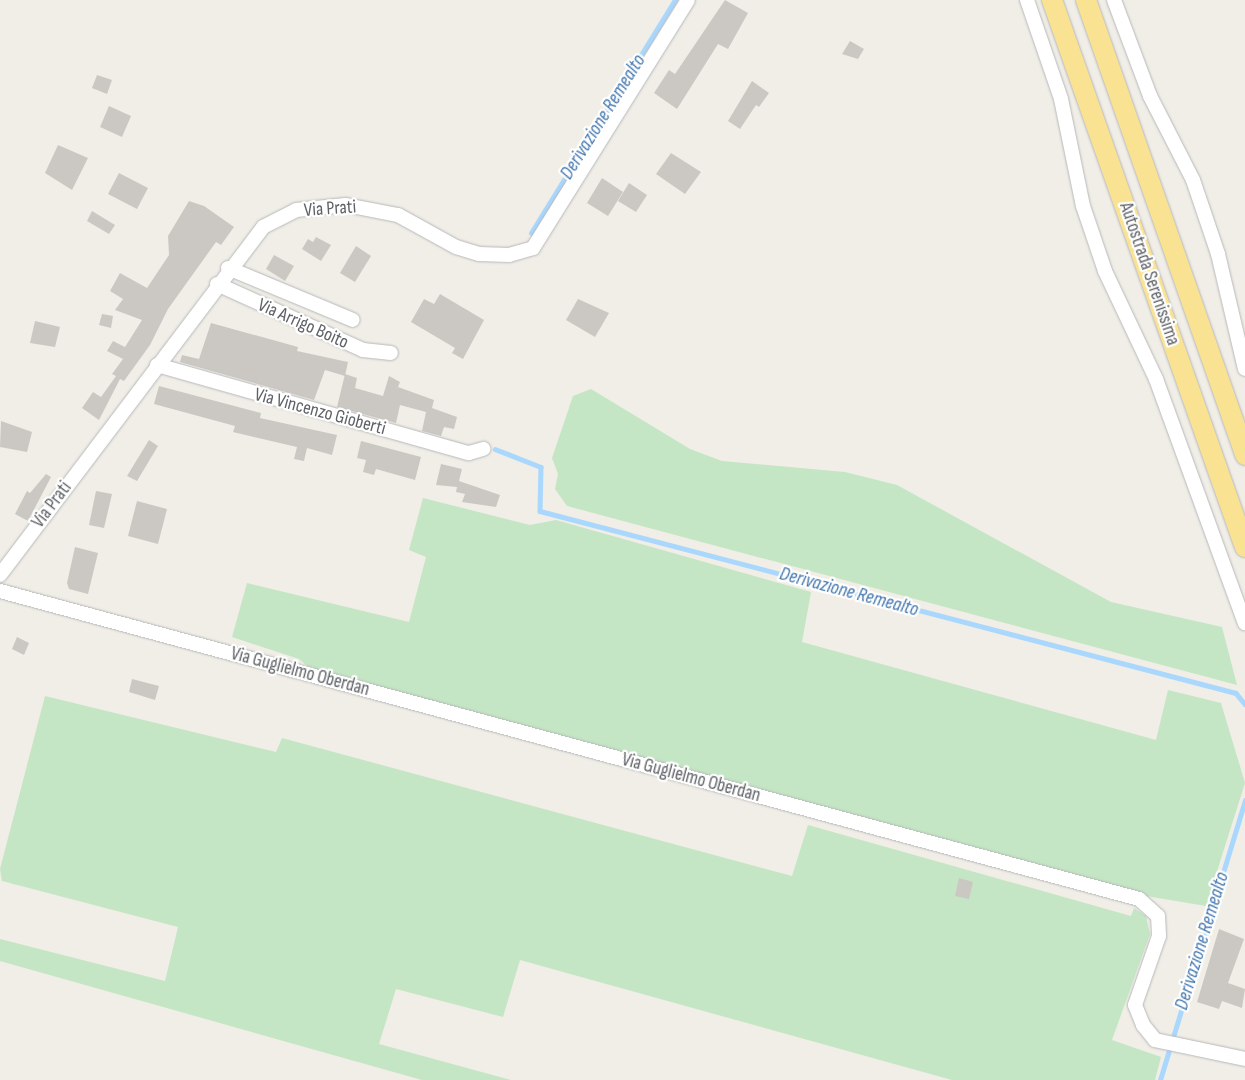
<!DOCTYPE html>
<style>
body{margin:0}
#map{position:relative;width:1245px;height:1080px;overflow:hidden;background:#f0eee6;font-family:"Sofia Sans Condensed",sans-serif}
div>[style]{position:absolute}
.green>*{inset:0;background:#c4e6c4}
.stream>*{height:4.5px;margin:-2.25px;padding:0 2.25px;transform-origin:2.25px;border-radius:2.25px;background:#a9d7fd}
.building>*{inset:0;background:#cbc8c3}
.roads{filter:drop-shadow(0 0 1px #b7b8bc) drop-shadow(0 0 1px #b7b8bc)}
.minor>*{height:14px;margin:-7px;padding:0 7px;transform-origin:7px;border-radius:7px;background:#fff}
.highway>*{height:20px;margin:-10px;padding:0 10px;transform-origin:10px;border-radius:10px;background:#fae293}
span{translate:-50% -50%;white-space:nowrap;text-align:center;line-height:1.15;-webkit-text-stroke:4.5px #fff;paint-order:stroke}
.street-label{font-size:19px;color:#5e6166}
.water-label{font-size:20px;color:#4578af;font-style:italic}
</style>
<div id="map">
<div class="green">
<div style="clip-path:polygon(591px 389px,690px 449px,722px 461px,845px 472px,897px 485px,1111px 602px,1222px 627px,1237px 685px,567px 506px,555px 489px,558px 474px,552px 458px,573px 396px)"></div>
<div style="clip-path:polygon(423px 498px,530px 525px,556px 520px,811px 592px,802px 642px,1156px 740px,1168px 690px,1221px 703px,1245px 783px,1206px 906px,1146px 896px,312px 670px,299px 659px,232px 637px,247px 583px,409px 622px,426px 557px,409px 550px)"></div>
<div style="clip-path:polygon(45px 696px,276px 752px,282px 738px,792px 876px,808px 825px,1131px 916px,1134px 908px,1146px 916px,1150px 934px,1112px 1040px,1161px 1057px,1155px 1080px,952px 1080px,520px 960px,503px 1017px,396px 989px,379px 1044px,511px 1080px,422px 1080px,0 961px,0 939px,165px 981px,178px 927px,2px 881px,0 869px)"></div>
</div>
<div class="stream">
<div style="left:531px;top:233px;width:274px;rotate:-58.3deg"></div>
<div style="left:495px;top:449px;width:49px;rotate:21.4deg"></div>
<div style="left:541px;top:467px;width:44px;rotate:91.3deg"></div>
<div style="left:540px;top:511px;width:719px;rotate:14.65deg"></div>
<div style="left:1236px;top:693px;width:14px;rotate:51deg"></div>
<div style="left:1160px;top:1080px;width:292px;rotate:-73.1deg"></div>
</div>
<div class="building">
<div style="clip-path:polygon(725px 0,748px 13px,728px 49px,718px 44px,677px 109px,654px 93px,669px 70px,675px 74px)"></div>
<div style="clip-path:polygon(850px 41px,864px 49px,858px 59px,842px 54px)"></div>
<div style="clip-path:polygon(97px 75px,112px 80px,107px 94px,92px 88px)"></div>
<div style="clip-path:polygon(752px 81px,769px 93px,759px 107px,756px 105px,740px 129px,728px 121px)"></div>
<div style="clip-path:polygon(109px 106px,131px 116px,122px 137px,100px 127px)"></div>
<div style="clip-path:polygon(58px 145px,88px 158px,72px 190px,45px 173px)"></div>
<div style="clip-path:polygon(671px 153px,701px 172px,685px 194px,656px 174px)"></div>
<div style="clip-path:polygon(119px 173px,148px 188px,137px 209px,108px 194px)"></div>
<div style="clip-path:polygon(602px 178px,623px 192px,608px 216px,587px 203px)"></div>
<div style="clip-path:polygon(629px 183px,647px 195px,636px 212px,618px 201px)"></div>
<div style="clip-path:polygon(189px 201px,204px 206px,234px 227px,221px 245px,216px 242px,168px 309px,150px 345px,124px 381px,120px 379px,99px 420px,82px 408px,93px 392px,101px 397px,116px 376px,112px 374px,123px 359px,107px 351px,113px 341px,125px 347px,142px 320px,115px 310px,123px 299px,110px 291px,120px 273px,147px 288px,169px 255px,168px 236px)"></div>
<div style="clip-path:polygon(92px 211px,115px 225px,109px 234px,87px 221px)"></div>
<div style="clip-path:polygon(316px 237px,331px 245px,321px 261px,302px 249px,308px 239px,313px 242px)"></div>
<div style="clip-path:polygon(356px 246px,371px 256px,355px 282px,340px 273px)"></div>
<div style="clip-path:polygon(274px 255px,294px 266px,285px 281px,266px 269px)"></div>
<div style="clip-path:polygon(440px 294px,484px 320px,463px 359px,452px 353px,455px 348px,411px 322px,424px 299px,434px 304px)"></div>
<div style="clip-path:polygon(578px 299px,609px 313px,595px 337px,566px 320px)"></div>
<div style="clip-path:polygon(102px 314px,113px 316px,111px 328px,99px 325px)"></div>
<div style="clip-path:polygon(35px 321px,60px 327px,55px 347px,30px 343px)"></div>
<div style="clip-path:polygon(211px 323px,298px 347px,297px 351px,348px 362px,345px 376px,325px 370px,314px 400px,180px 362px,182px 355px,199px 359px)"></div>
<div style="clip-path:polygon(345px 374px,357px 378px,355px 388px,383px 396px,389px 376px,400px 382px,398px 387px,434px 400px,432px 408px,457px 417px,454px 429px,444px 427px,441px 436px,422px 431px,426px 412px,400px 405px,396px 423px,337px 407px)"></div>
<div style="clip-path:polygon(159px 386px,261px 413px,260px 418px,337px 435px,332px 455px,307px 448px,304px 461px,294px 459px,297px 447px,233px 432px,235px 426px,154px 404px)"></div>
<div style="clip-path:polygon(1px 421px,32px 432px,27px 452px,0 447px)"></div>
<div style="clip-path:polygon(149px 440px,158px 446px,137px 481px,127px 476px)"></div>
<div style="clip-path:polygon(361px 441px,421px 457px,415px 480px,376px 469px,374px 475px,363px 472px,366px 460px,357px 458px)"></div>
<div style="clip-path:polygon(441px 464px,462px 469px,459px 481px,500px 495px,496px 507px,462px 502px,465px 494px,456px 492px,457px 487px,436px 485px)"></div>
<div style="clip-path:polygon(46px 474px,51px 477px,28px 521px,15px 514px,27px 491px,30px 493px)"></div>
<div style="clip-path:polygon(96px 491px,112px 494px,104px 528px,89px 525px)"></div>
<div style="clip-path:polygon(137px 501px,167px 509px,158px 544px,128px 536px)"></div>
<div style="clip-path:polygon(75px 547px,98px 553px,88px 594px,69px 589px,67px 583px)"></div>
<div style="clip-path:polygon(17px 637px,29px 643px,24px 655px,12px 649px)"></div>
<div style="clip-path:polygon(132px 679px,159px 686px,155px 700px,129px 692px)"></div>
<div style="clip-path:polygon(959px 878px,973px 882px,969px 899px,955px 896px)"></div>
<div style="clip-path:polygon(1219px 929px,1244px 939px,1228px 983px,1245px 989px,1242px 1008px,1222px 1001px,1219px 1009px,1197px 1002px)"></div>
</div>
<div class="roads">
<div class="minor">
<div style="left:1027px;top:0;width:105px;rotate:71deg"></div>
<div style="left:1061px;top:99px;width:109px;rotate:78.4deg"></div>
<div style="left:1083px;top:206px;width:69px;rotate:71.3deg"></div>
<div style="left:1105px;top:271px;width:119px;rotate:64.7deg"></div>
<div style="left:1156px;top:379px;width:260px;rotate:70deg"></div>
<div style="left:1114px;top:0;width:103px;rotate:69.4deg"></div>
<div style="left:1150px;top:96px;width:94px;rotate:62.9deg"></div>
<div style="left:1193px;top:180px;width:78px;rotate:71.3deg"></div>
<div style="left:1218px;top:254px;width:118px;rotate:76.8deg"></div>
<div style="left:228px;top:268px;width:135px;rotate:22.6deg"></div>
<div style="left:217px;top:284px;width:160px;rotate:24.3deg"></div>
<div style="left:363px;top:350px;width:28px;rotate:6deg"></div>
<div style="left:157px;top:365px;width:324px;rotate:15.8deg"></div>
<div style="left:469px;top:453px;width:15px;rotate:-16deg"></div>
<div style="left:0;top:575px;width:436px;rotate:-52.9deg"></div>
<div style="left:263px;top:227px;width:37px;rotate:-27deg"></div>
<div style="left:296px;top:210px;width:50px;rotate:-5.7deg"></div>
<div style="left:346px;top:205px;width:53px;rotate:10.9deg"></div>
<div style="left:398px;top:215px;width:66px;rotate:28.9deg"></div>
<div style="left:456px;top:247px;width:24px;rotate:17deg"></div>
<div style="left:479px;top:254px;width:30px;rotate:2deg"></div>
<div style="left:509px;top:255px;width:25px;rotate:-16deg"></div>
<div style="left:533px;top:248px;width:292px;rotate:-58deg"></div>
<div style="left:0;top:591px;width:1180px;rotate:15.13deg"></div>
<div style="left:1139px;top:899px;width:25px;rotate:42deg"></div>
<div style="left:1158px;top:916px;width:20px;rotate:87deg"></div>
<div style="left:1159px;top:936px;width:73px;rotate:109.2deg"></div>
<div style="left:1135px;top:1005px;width:22px;rotate:68deg"></div>
<div style="left:1143px;top:1025px;width:19px;rotate:51deg"></div>
<div style="left:1155px;top:1040px;width:92px;rotate:11.9deg"></div>
</div>
<div class="highway">
<div style="left:1052px;top:0;width:580px;rotate:70.57deg"></div>
<div style="left:1086px;top:0;width:482px;rotate:70.7deg"></div>
</div>
</div>
<div class="street-label">
<span style="left:330px;top:209px;rotate:-4deg">Via Prati</span>
<span style="left:1149px;top:274px;rotate:71deg">Autostrada Serenissima</span>
<span style="left:303px;top:324px;rotate:24deg">Via Arrigo Boito</span>
<span style="left:320px;top:412px;rotate:15deg">Via Vincenzo Gioberti</span>
<span style="left:52px;top:505px;rotate:-53deg">Via Prati</span>
<span style="left:300px;top:672px;rotate:15deg">Via Guglielmo Oberdan</span>
<span style="left:691px;top:778px;rotate:15deg">Via Guglielmo Oberdan</span>
</div>
<div class="water-label">
<span style="left:603px;top:117px;rotate:-58deg">Derivazione Remealto</span>
<span style="left:849px;top:592px;rotate:15deg">Derivazione Remealto</span>
<span style="left:1202px;top:941px;rotate:-73deg">Derivazione Remealto</span>
</div>
</div>
